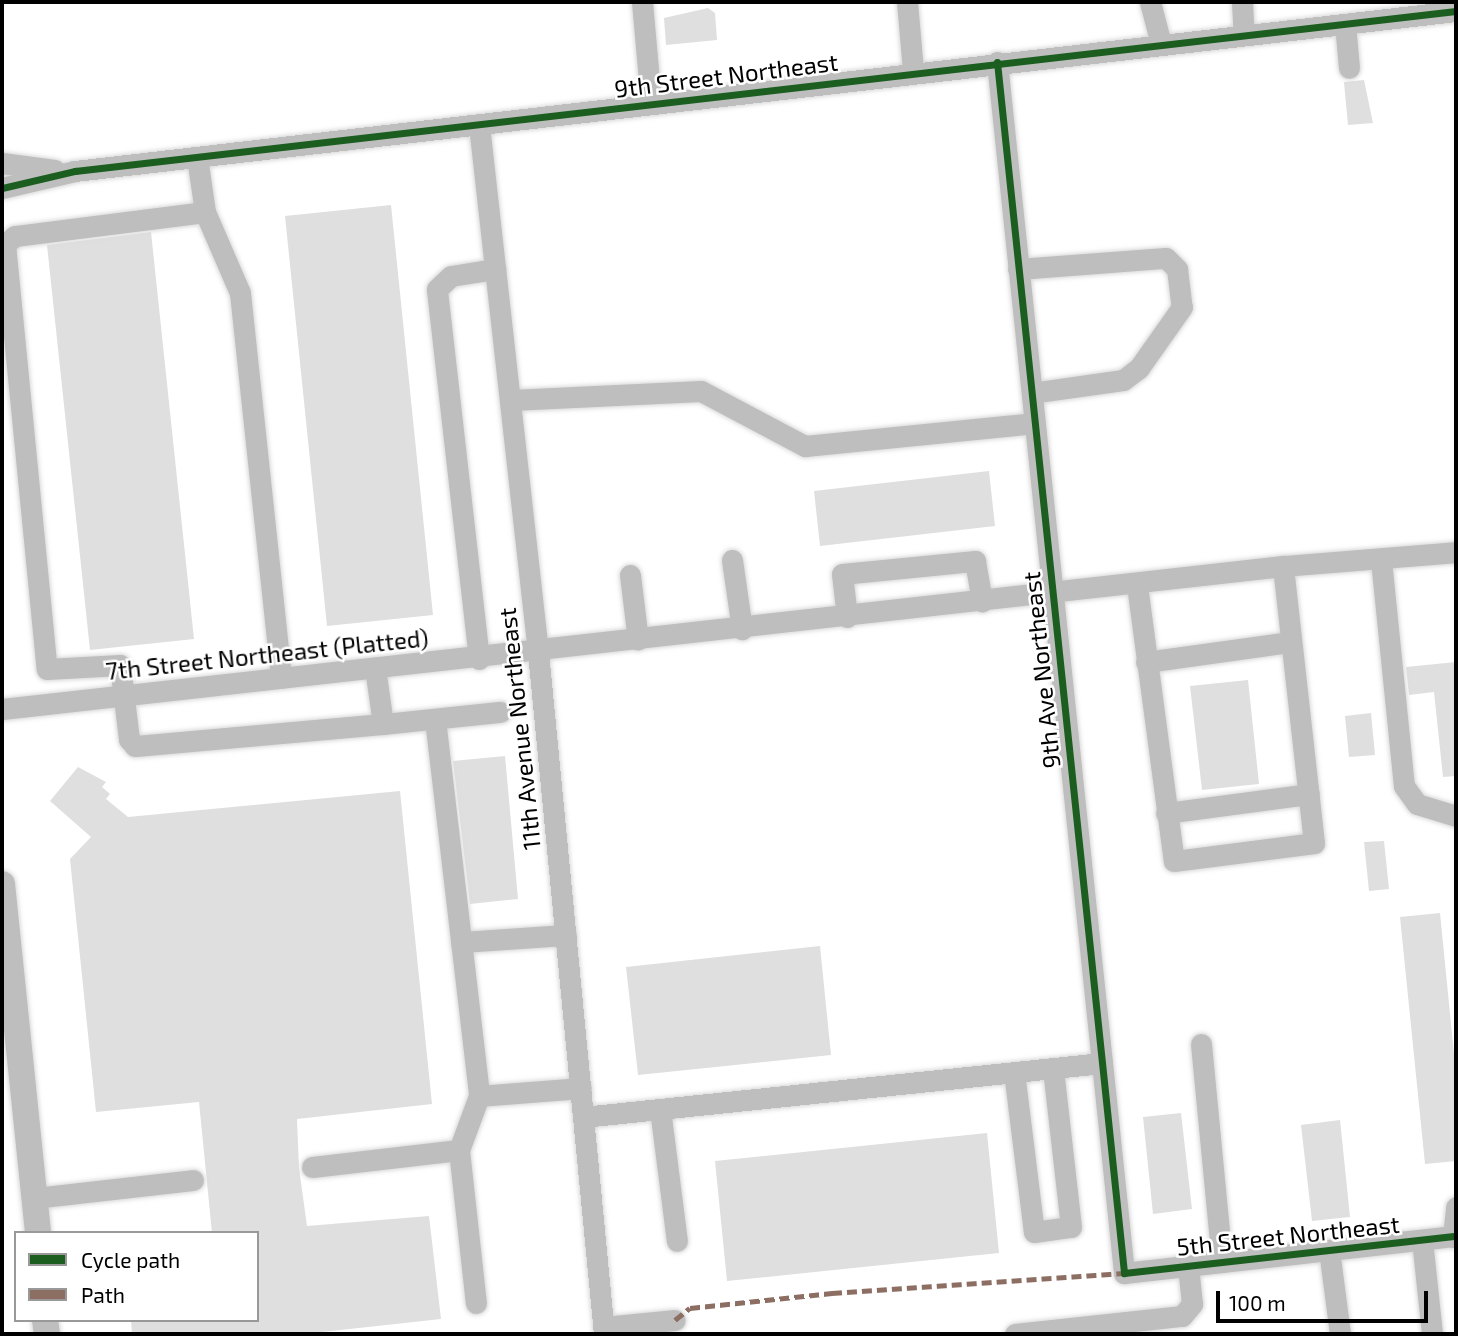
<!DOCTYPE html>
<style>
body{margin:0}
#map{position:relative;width:1458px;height:1336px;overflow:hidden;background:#fff;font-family:"Exo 2",sans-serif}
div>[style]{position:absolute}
.building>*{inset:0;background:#dfdfdf}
.roads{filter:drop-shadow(0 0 2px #dbdbdb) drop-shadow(0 0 2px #dbdbdb)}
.minor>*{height:21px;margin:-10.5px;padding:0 10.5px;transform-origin:10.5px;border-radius:10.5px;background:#bebebe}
.major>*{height:26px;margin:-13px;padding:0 13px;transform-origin:13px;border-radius:13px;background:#bebebe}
.quiet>*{height:5px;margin-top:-2.5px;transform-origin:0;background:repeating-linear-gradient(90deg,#8d6e63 0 10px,transparent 0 15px)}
.cycleway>*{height:7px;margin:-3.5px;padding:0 3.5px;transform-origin:3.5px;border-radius:3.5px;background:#1b5e20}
span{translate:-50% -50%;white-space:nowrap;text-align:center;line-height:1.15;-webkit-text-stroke:5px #fff;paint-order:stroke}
.street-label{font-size:24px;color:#000}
.frame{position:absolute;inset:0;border:4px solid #000;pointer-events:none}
.legend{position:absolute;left:14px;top:1231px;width:245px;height:91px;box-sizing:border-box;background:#fff;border:2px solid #999;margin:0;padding:9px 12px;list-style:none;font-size:21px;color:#000}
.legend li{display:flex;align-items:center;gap:14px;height:35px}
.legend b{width:35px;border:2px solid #999}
.scale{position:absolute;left:1216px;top:1291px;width:212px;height:32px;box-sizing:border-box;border:4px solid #000;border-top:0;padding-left:9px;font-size:21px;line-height:24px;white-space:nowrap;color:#000;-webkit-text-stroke:5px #fff;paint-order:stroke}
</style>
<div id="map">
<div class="building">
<div style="clip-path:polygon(708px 8px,715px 13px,717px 40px,666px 45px,664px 18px)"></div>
<div style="clip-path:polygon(1364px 80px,1373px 123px,1348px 125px,1344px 82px)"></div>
<div style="clip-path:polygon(391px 205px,433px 615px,327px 626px,285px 216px)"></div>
<div style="clip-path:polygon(151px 232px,194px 639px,90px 650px,47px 245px)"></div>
<div style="clip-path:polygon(989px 471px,995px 526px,820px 546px,814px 491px)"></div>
<div style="clip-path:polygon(1456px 662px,1456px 776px,1443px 777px,1434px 692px,1409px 695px,1406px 667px)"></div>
<div style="clip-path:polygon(1248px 680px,1259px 784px,1202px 790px,1190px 686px)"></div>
<div style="clip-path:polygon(1371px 713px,1375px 755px,1349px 757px,1345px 716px)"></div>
<div style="clip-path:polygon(505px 756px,518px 899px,470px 904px,453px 761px)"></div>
<div style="clip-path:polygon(78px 767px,106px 782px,102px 787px,110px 794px,106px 799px,128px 817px,400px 791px,432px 1104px,297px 1119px,299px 1168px,307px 1226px,429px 1216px,441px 1319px,304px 1334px,132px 1334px,131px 1320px,257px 1320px,257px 1233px,212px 1233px,199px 1102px,96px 1112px,70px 859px,91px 837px,50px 801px)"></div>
<div style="clip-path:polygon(1384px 841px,1389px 889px,1369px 891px,1364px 842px)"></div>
<div style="clip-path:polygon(1440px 913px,1456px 1074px,1456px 1161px,1425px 1164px,1400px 917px)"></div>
<div style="clip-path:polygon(820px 946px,831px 1055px,638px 1075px,626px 967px)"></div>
<div style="clip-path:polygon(1181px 1113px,1192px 1209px,1153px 1214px,1143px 1117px)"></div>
<div style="clip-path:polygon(1340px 1120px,1350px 1217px,1312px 1221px,1301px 1125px)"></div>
<div style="clip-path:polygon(987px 1133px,999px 1253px,727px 1281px,715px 1161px)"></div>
</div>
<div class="roads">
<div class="minor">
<div style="left:642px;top:2px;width:101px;rotate:84.9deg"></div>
<div style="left:907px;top:2px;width:69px;rotate:85deg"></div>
<div style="left:1150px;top:2px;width:43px;rotate:75.3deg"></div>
<div style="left:1242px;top:2px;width:33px;rotate:87deg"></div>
<div style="left:1345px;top:24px;width:44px;rotate:84.8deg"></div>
<div style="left:997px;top:62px;width:1218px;rotate:84.01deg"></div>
<div style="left:1124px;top:1273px;width:334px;rotate:-6.4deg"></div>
<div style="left:479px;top:125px;width:530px;rotate:83.61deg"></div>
<div style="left:538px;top:652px;width:685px;rotate:84.47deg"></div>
<div style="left:197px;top:157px;width:56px;rotate:81.7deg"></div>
<div style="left:205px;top:212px;width:88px;rotate:66.6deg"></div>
<div style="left:240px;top:293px;width:387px;rotate:83.9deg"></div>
<div style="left:2px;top:163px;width:53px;rotate:7.5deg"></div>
<div style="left:2px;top:188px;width:75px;rotate:-13.1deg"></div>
<div style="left:75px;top:171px;width:1390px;rotate:-6.61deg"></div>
<div style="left:205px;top:212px;width:192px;rotate:172.8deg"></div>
<div style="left:15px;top:236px;width:13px;rotate:141deg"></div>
<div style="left:5px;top:244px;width:427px;rotate:84.4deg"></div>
<div style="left:47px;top:669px;width:73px;rotate:-3.1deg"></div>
<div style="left:120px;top:665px;width:75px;rotate:83.1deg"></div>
<div style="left:129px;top:739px;width:9px;rotate:49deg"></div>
<div style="left:135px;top:746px;width:249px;rotate:-5.1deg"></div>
<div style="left:383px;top:724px;width:57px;rotate:-98.1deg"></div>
<div style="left:1018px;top:269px;width:148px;rotate:-4.3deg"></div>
<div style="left:1166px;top:258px;width:16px;rotate:45deg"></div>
<div style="left:1177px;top:269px;width:38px;rotate:83deg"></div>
<div style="left:1182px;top:307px;width:75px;rotate:125.2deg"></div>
<div style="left:1139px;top:368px;width:20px;rotate:143deg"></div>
<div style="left:1123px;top:380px;width:92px;rotate:171.9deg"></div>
<div style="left:511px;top:400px;width:190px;rotate:-2.7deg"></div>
<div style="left:701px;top:391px;width:118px;rotate:27.9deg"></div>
<div style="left:805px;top:446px;width:230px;rotate:-5.7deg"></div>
<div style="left:732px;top:560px;width:70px;rotate:81.8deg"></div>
<div style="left:1381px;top:560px;width:227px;rotate:84.2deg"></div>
<div style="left:1404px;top:786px;width:22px;rotate:54deg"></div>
<div style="left:1417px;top:804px;width:41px;rotate:17.1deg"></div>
<div style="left:630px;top:575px;width:65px;rotate:83deg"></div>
<div style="left:1137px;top:585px;width:278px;rotate:82.4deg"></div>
<div style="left:1174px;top:861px;width:141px;rotate:-7.3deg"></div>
<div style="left:1314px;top:843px;width:279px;rotate:-96.4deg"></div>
<div style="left:847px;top:617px;width:43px;rotate:-96.6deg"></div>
<div style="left:842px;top:574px;width:134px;rotate:-5.6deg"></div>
<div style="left:975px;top:561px;width:41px;rotate:80.1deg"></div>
<div style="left:479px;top:659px;width:372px;rotate:-96.5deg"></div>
<div style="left:437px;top:289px;width:19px;rotate:-43deg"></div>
<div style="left:451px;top:276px;width:45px;rotate:-9deg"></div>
<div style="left:1146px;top:662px;width:146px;rotate:-7.9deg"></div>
<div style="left:2px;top:709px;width:1289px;rotate:-6.37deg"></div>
<div style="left:1283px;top:566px;width:174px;rotate:-4.6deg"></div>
<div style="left:435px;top:719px;width:380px;rotate:83.3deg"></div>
<div style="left:479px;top:1096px;width:58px;rotate:110.3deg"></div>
<div style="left:383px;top:724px;width:118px;rotate:-5.9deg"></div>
<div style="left:1166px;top:813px;width:144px;rotate:-7.6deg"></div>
<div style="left:461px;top:942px;width:105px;rotate:-3.8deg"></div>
<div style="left:1201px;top:1044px;width:219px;rotate:84.5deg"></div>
<div style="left:1014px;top:1072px;width:161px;rotate:82.9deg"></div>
<div style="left:1034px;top:1232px;width:37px;rotate:-8deg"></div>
<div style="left:1071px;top:1227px;width:160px;rotate:-96.5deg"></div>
<div style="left:479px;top:1096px;width:102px;rotate:-4.5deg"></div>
<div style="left:660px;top:1109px;width:133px;rotate:82.7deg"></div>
<div style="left:583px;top:1117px;width:522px;rotate:-5.94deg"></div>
<div style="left:312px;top:1167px;width:148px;rotate:-6.6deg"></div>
<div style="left:459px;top:1150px;width:154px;rotate:83.7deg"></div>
<div style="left:35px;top:1198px;width:159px;rotate:-6.5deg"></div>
<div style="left:1453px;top:1237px;width:30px;rotate:-84deg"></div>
<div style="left:1422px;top:1240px;width:95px;rotate:83.9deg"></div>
<div style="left:1329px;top:1250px;width:85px;rotate:82.5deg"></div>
<div style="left:604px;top:1327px;width:71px;rotate:-5.6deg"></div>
<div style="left:1015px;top:1334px;width:168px;rotate:-6.2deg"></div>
<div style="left:1182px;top:1316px;width:16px;rotate:-50deg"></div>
<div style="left:1192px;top:1304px;width:38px;rotate:-96deg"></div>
</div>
<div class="major">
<div style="left:2px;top:884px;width:351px;rotate:84.1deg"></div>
<div style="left:45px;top:1320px;width:14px;rotate:82deg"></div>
</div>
</div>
<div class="quiet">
<div style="left:675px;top:1320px;width:19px;rotate:-39deg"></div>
<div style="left:690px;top:1308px;width:143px;rotate:-6deg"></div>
<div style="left:832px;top:1293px;width:293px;rotate:-3.9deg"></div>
</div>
<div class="cycleway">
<div style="left:997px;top:62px;width:1218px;rotate:84.01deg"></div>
<div style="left:1124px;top:1273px;width:334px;rotate:-6.4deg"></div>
<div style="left:2px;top:188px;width:75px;rotate:-13.1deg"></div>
<div style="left:75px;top:171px;width:1390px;rotate:-6.61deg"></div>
</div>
<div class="street-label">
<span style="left:726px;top:75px;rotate:-7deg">9th Street Northeast</span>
<span style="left:267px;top:654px;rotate:-6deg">7th Street Northeast (Platted)</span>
<span style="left:1041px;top:670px;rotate:-96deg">9th Ave Northeast</span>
<span style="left:519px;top:729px;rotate:-96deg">11th Avenue Northeast</span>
<span style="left:1288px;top:1235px;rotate:-6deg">5th Street Northeast</span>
</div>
<div class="frame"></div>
<ul class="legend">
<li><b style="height:9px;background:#1b5e20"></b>Cycle path</li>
<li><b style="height:9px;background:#8d6e63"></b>Path</li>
</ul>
<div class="scale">100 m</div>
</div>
